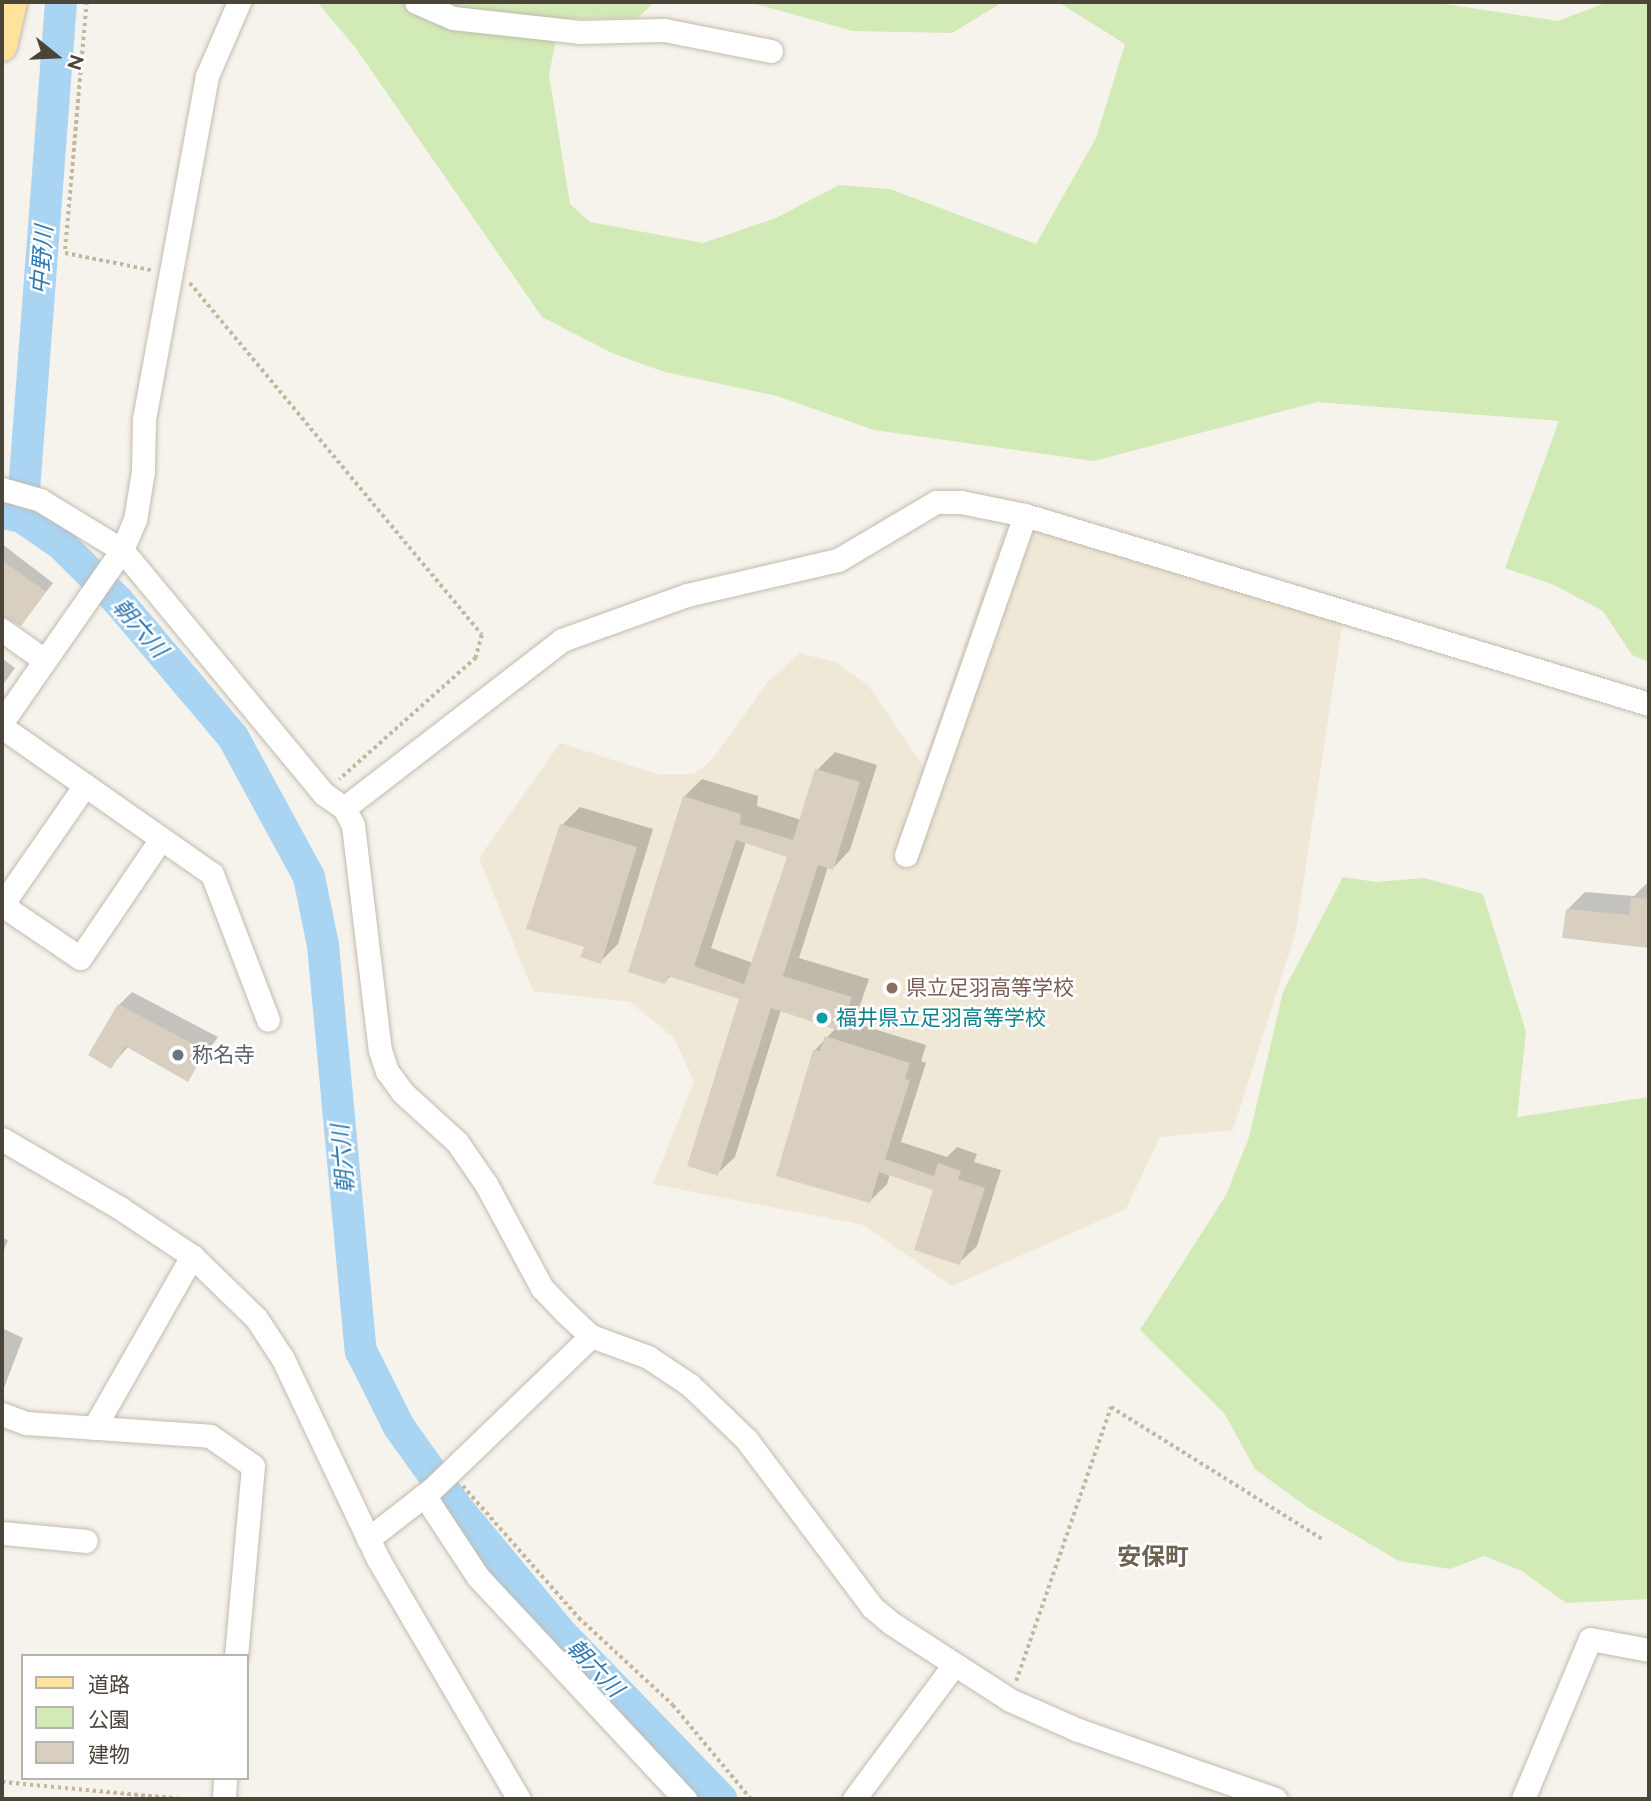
<!DOCTYPE html>
<meta charset="utf-8">
<style>
body{margin:0}
#map{position:relative;width:1651px;height:1801px;overflow:hidden;background:#f6f3ec;font-family:Raleway,"Noto Sans JP",sans-serif}
div>[style]{position:absolute}
.education>*{inset:0;background:#efe8d6}
.green>*{inset:0;background:#d2eab5}
.shadow>*{inset:0;background:#0003}
.river>*{height:32px;margin:-16px;padding:0 16px;transform-origin:16px;border-radius:16px;background:#a9d4f2}
.building>*{inset:0;background:#d8cfc1}
.path>*{height:3.5px;margin-top:-1.75px;transform-origin:0;background:repeating-linear-gradient(90deg,#c4b79f 0 3.5px,transparent 0 7px)}
.roads{filter:drop-shadow(0 0 2px #c2bbae) drop-shadow(0 0 2px #c2bbae)}
.minor>*{height:23px;margin:-11.5px;padding:0 11.5px;transform-origin:11.5px;border-radius:11.5px;background:#fff}
.major>*{height:30px;margin:-15px;padding:0 15px;transform-origin:15px;border-radius:15px;background:#ffe39c}
.dots>*{width:19px;height:19px;translate:-50% -50%;box-sizing:border-box;border:4px solid #fff;border-radius:50%}
span{translate:-50% -50%;white-space:nowrap;text-align:center;line-height:1.15;-webkit-text-stroke:5px #fff;paint-order:stroke}
.education-label{font-size:21px;color:#785e54}
.left{translate:0 -50%;text-align:left}
.culture-label{font-size:21px;color:#0d838f}
.worship-label{font-size:21px;color:#5b616d}
.water-label{font-size:23px;color:#2e7ab2;font-style:italic}
.quarter-label{font-size:24px;color:#6e6250;font-weight:700}
.frame{position:absolute;inset:0;border:4px solid #4b4439;pointer-events:none}
.legend{position:absolute;left:21px;top:1654px;width:228px;height:126px;box-sizing:border-box;background:#fff;border:2px solid #b7b4b0;margin:0;padding:9px 12px;list-style:none;font-size:21px;color:#4b4439}
.legend li{display:flex;align-items:center;gap:14px;height:35px}
.legend b{width:35px;border:2px solid #b7b4b0}
.north{position:absolute;left:21px;top:21px;width:70px;height:70px;-webkit-text-stroke:5px #fff;paint-order:stroke;rotate:108deg;font-size:19px;font-weight:700;line-height:28px;text-align:center;color:#4b4439}
.north::after{content:'';display:block;margin:auto;width:24px;height:32px;background:#4b4439;clip-path:polygon(50% 0,100% 100%,50% 72%,0 100%)}
</style>
<div id="map">
<div class="education">
<div style="clip-path:polygon(1004px 527px,1032px 530px,1343px 621px,1296px 931px,1233px 1130px,1160px 1137px,1126px 1209px,952px 1286px,863px 1225px,653px 1184px,694px 1082px,674px 1038px,630px 1002px,533px 991px,479px 858px,560px 743px,657px 774px,694px 774px,711px 761px,767px 683px,800px 653px,835px 662px,869px 686px,923px 766px)"></div>
</div>
<div class="green">
<div style="clip-path:polygon(317px 2px,654px 2px,638px 18px,560px 19px,549px 75px,570px 204px,590px 222px,703px 243px,776px 218px,839px 185px,890px 189px,1036px 244px,1096px 138px,1125px 44px,1058px 2px,1432px 2px,1558px 21px,1608px 2px,1649px 2px,1649px 662px,1632px 655px,1603px 611px,1552px 584px,1505px 568px,1559px 421px,1317px 402px,1094px 461px,874px 430px,777px 396px,665px 372px,614px 354px,542px 317px,355px 47px)"></div>
<div style="clip-path:polygon(748px 2px,1003px 2px,952px 33px,853px 31px)"></div>
<div style="clip-path:polygon(1343px 877px,1376px 882px,1424px 878px,1483px 894px,1526px 1032px,1517px 1117px,1649px 1097px,1649px 1599px,1566px 1603px,1522px 1571px,1484px 1556px,1450px 1569px,1399px 1561px,1307px 1507px,1255px 1469px,1224px 1413px,1140px 1330px,1226px 1195px,1249px 1137px,1283px 992px)"></div>
</div>
<div class="shadow">
<div style="clip-path:polygon(2px 544px,53px 583px,21px 624px,2px 615px)"></div>
<div style="clip-path:polygon(2px 658px,15px 668px,2px 686px)"></div>
<div style="clip-path:polygon(evenodd,835px 752px,877px 765px,850px 850px,833px 868px,828px 867px,799px 958px,869px 979px,858px 1011px,848px 1021px,926px 1045px,921px 1061px,926px 1063px,901px 1142px,947px 1157px,957px 1147px,977px 1154px,974px 1162px,1001px 1170px,977px 1246px,959px 1263px,935px 1189px,890px 1174px,887px 1184px,870px 1201px,814px 1051px,836px 1028px,781px 1010px,735px 1157px,717px 1174px,741px 998px,671px 976px,664px 982px,684px 797px,702px 779px,758px 796px,757px 806px,801px 820px,817px 770px,835px 752px,746px 842px,789px 856px,753px 963px,711px 948px,746px 842px)"></div>
<div style="clip-path:polygon(580px 807px,653px 829px,618px 944px,600px 962px,586px 946px,562px 825px)"></div>
<div style="clip-path:polygon(1649px 881px,1649px 947px,1564px 937px,1568px 909px,1585px 892px,1634px 896px)"></div>
<div style="clip-path:polygon(132px 992px,218px 1037px,187px 1079px,129px 1046px,111px 1066px,119px 1005px)"></div>
<div style="clip-path:polygon(2px 1238px,8px 1240px,2px 1255px)"></div>
<div style="clip-path:polygon(4px 1329px,23px 1338px,2px 1393px,2px 1332px)"></div>
</div>
<div class="river">
<div style="left:2px;top:513px;width:20px;rotate:11deg"></div>
<div style="left:22px;top:517px;width:47px;rotate:34.7deg"></div>
<div style="left:61px;top:544px;width:81px;rotate:45deg"></div>
<div style="left:118px;top:601px;width:178px;rotate:49.8deg"></div>
<div style="left:233px;top:737px;width:159px;rotate:61.5deg"></div>
<div style="left:309px;top:877px;width:69px;rotate:78.4deg"></div>
<div style="left:323px;top:945px;width:408px;rotate:84.7deg"></div>
<div style="left:361px;top:1351px;width:85px;rotate:63.4deg"></div>
<div style="left:399px;top:1427px;width:101px;rotate:54.3deg"></div>
<div style="left:458px;top:1509px;width:160px;rotate:50.3deg"></div>
<div style="left:560px;top:1632px;width:232px;rotate:46deg"></div>
<div style="left:22px;top:517px;width:516px;rotate:-85.67deg"></div>
</div>
<div class="building">
<div style="clip-path:polygon(2px 560px,46px 592px,21px 626px,2px 616px)"></div>
<div style="clip-path:polygon(evenodd,815px 769px,860px 782px,833px 870px,818px 865px,783px 976px,852px 997px,840px 1031px,771px 1008px,718px 1176px,687px 1166px,739px 999px,668px 976px,665px 984px,628px 972px,683px 796px,741px 814px,740px 824px,793px 840px,815px 769px,736px 840px,787px 857px,744px 984px,694px 966px,736px 840px)"></div>
<div style="clip-path:polygon(560px 824px,637px 847px,601px 964px,580px 957px,584px 947px,526px 929px)"></div>
<div style="clip-path:polygon(1631px 897px,1649px 899px,1649px 948px,1562px 938px,1566px 909px,1629px 915px)"></div>
<div style="clip-path:polygon(118px 1004px,206px 1051px,188px 1082px,125px 1046px,111px 1069px,88px 1055px)"></div>
<div style="clip-path:polygon(825px 1036px,910px 1063px,905px 1079px,910px 1080px,885px 1159px,934px 1176px,938px 1163px,961px 1171px,958px 1179px,985px 1188px,960px 1265px,914px 1250px,933px 1190px,879px 1172px,870px 1203px,776px 1176px,813px 1050px,820px 1051px)"></div>
</div>
<div class="path">
<div style="left:87px;top:2px;width:252px;rotate:95deg"></div>
<div style="left:65px;top:253px;width:88px;rotate:11.2deg"></div>
<div style="left:190px;top:283px;width:457px;rotate:50.3deg"></div>
<div style="left:482px;top:635px;width:24px;rotate:105deg"></div>
<div style="left:476px;top:658px;width:183px;rotate:138.3deg"></div>
<div style="left:463px;top:1486px;width:176px;rotate:48.7deg"></div>
<div style="left:579px;top:1618px;width:128px;rotate:42.8deg"></div>
<div style="left:673px;top:1705px;width:122px;rotate:50.3deg"></div>
<div style="left:1016px;top:1681px;width:290px;rotate:-70.9deg"></div>
<div style="left:1111px;top:1407px;width:251px;rotate:32deg"></div>
<div style="left:2px;top:1782px;width:181px;rotate:5.4deg"></div>
</div>
<div class="roads">
<div class="minor">
<div style="left:416px;top:2px;width:40px;rotate:23.4deg"></div>
<div style="left:453px;top:18px;width:127px;rotate:6.3deg"></div>
<div style="left:579px;top:32px;width:85px;rotate:-1.3deg"></div>
<div style="left:664px;top:30px;width:109px;rotate:11.1deg"></div>
<div style="left:2px;top:489px;width:40px;rotate:16deg"></div>
<div style="left:40px;top:500px;width:96px;rotate:31.4deg"></div>
<div style="left:122px;top:550px;width:317px;rotate:50.4deg"></div>
<div style="left:324px;top:794px;width:24px;rotate:35deg"></div>
<div style="left:344px;top:808px;width:19px;rotate:62deg"></div>
<div style="left:353px;top:825px;width:227px;rotate:83.2deg"></div>
<div style="left:380px;top:1050px;width:22px;rotate:72deg"></div>
<div style="left:387px;top:1071px;width:26px;rotate:54deg"></div>
<div style="left:402px;top:1092px;width:74px;rotate:42.3deg"></div>
<div style="left:457px;top:1142px;width:51px;rotate:55.4deg"></div>
<div style="left:486px;top:1184px;width:118px;rotate:61.7deg"></div>
<div style="left:542px;top:1288px;width:33px;rotate:46deg"></div>
<div style="left:565px;top:1312px;width:35px;rotate:43deg"></div>
<div style="left:591px;top:1336px;width:61px;rotate:20.2deg"></div>
<div style="left:648px;top:1357px;width:50px;rotate:33.7deg"></div>
<div style="left:690px;top:1385px;width:78px;rotate:44deg"></div>
<div style="left:746px;top:1439px;width:210px;rotate:53.1deg"></div>
<div style="left:872px;top:1607px;width:25px;rotate:40deg"></div>
<div style="left:891px;top:1623px;width:142px;rotate:32.9deg"></div>
<div style="left:1010px;top:1700px;width:74px;rotate:23.8deg"></div>
<div style="left:1078px;top:1730px;width:209px;rotate:19.3deg"></div>
<div style="left:2px;top:630px;width:52px;rotate:35.5deg"></div>
<div style="left:2px;top:722px;width:210px;rotate:-55.1deg"></div>
<div style="left:122px;top:550px;width:33px;rotate:-67deg"></div>
<div style="left:135px;top:520px;width:50px;rotate:-80.7deg"></div>
<div style="left:143px;top:471px;width:52px;rotate:-88.9deg"></div>
<div style="left:144px;top:419px;width:349px;rotate:-79.6deg"></div>
<div style="left:207px;top:76px;width:81px;rotate:-66.6deg"></div>
<div style="left:2px;top:727px;width:256px;rotate:35deg"></div>
<div style="left:212px;top:874px;width:156px;rotate:69deg"></div>
<div style="left:344px;top:808px;width:275px;rotate:-37.6deg"></div>
<div style="left:562px;top:640px;width:133px;rotate:-19.8deg"></div>
<div style="left:687px;top:595px;width:155px;rotate:-13.1deg"></div>
<div style="left:838px;top:560px;width:114px;rotate:-30.6deg"></div>
<div style="left:936px;top:502px;width:25px"></div>
<div style="left:961px;top:502px;width:65px;rotate:11.5deg"></div>
<div style="left:1025px;top:515px;width:652px;rotate:16.85deg"></div>
<div style="left:906px;top:855px;width:360px;rotate:-70.7deg"></div>
<div style="left:2px;top:905px;width:94px;rotate:34.2deg"></div>
<div style="left:80px;top:958px;width:144px;rotate:-55.8deg"></div>
<div style="left:2px;top:905px;width:146px;rotate:-55.3deg"></div>
<div style="left:2px;top:1139px;width:137px;rotate:30.3deg"></div>
<div style="left:120px;top:1208px;width:87px;rotate:33.7deg"></div>
<div style="left:192px;top:1256px;width:89px;rotate:44.1deg"></div>
<div style="left:256px;top:1318px;width:49px;rotate:56.6deg"></div>
<div style="left:283px;top:1359px;width:221px;rotate:64.6deg"></div>
<div style="left:378px;top:1559px;width:278px;rotate:59.6deg"></div>
<div style="left:2px;top:1414px;width:26px;rotate:21deg"></div>
<div style="left:26px;top:1423px;width:184px;rotate:4deg"></div>
<div style="left:210px;top:1436px;width:52px;rotate:34.9deg"></div>
<div style="left:253px;top:1466px;width:191px;rotate:95.1deg"></div>
<div style="left:94px;top:1428px;width:198px;rotate:-60.3deg"></div>
<div style="left:424px;top:1495px;width:98px;rotate:56.6deg"></div>
<div style="left:478px;top:1577px;width:304px;rotate:47deg"></div>
<div style="left:2px;top:1533px;width:84px;rotate:5.4deg"></div>
<div style="left:368px;top:1539px;width:80px;rotate:-37.9deg"></div>
<div style="left:431px;top:1490px;width:222px;rotate:-43.9deg"></div>
<div style="left:224px;top:1799px;width:21px;rotate:-87deg"></div>
<div style="left:854px;top:1799px;width:167px;rotate:-53.3deg"></div>
<div style="left:1523px;top:1799px;width:173px;rotate:-67.3deg"></div>
<div style="left:1590px;top:1639px;width:60px;rotate:10.6deg"></div>
</div>
<div class="major">
<div style="left:2px;top:46px;width:45px;rotate:-77.2deg"></div>
</div>
</div>
<div class="dots">
<div style="left:892px;top:988px;background:#8d6e63"></div>
<div style="left:822px;top:1018px;background:#0f9aa8"></div>
<div style="left:178px;top:1055px;background:#6b7280"></div>
</div>
<div class="education-label">
<span class="left" style="left:906px;top:988px">県立足羽高等学校</span>
</div>
<div class="culture-label">
<span class="left" style="left:836px;top:1018px">福井県立足羽高等学校</span>
</div>
<div class="worship-label">
<span class="left" style="left:192px;top:1055px">称名寺</span>
</div>
<div class="water-label">
<span style="left:42px;top:260px;rotate:-86deg">中野川</span>
<span style="left:140px;top:628px;rotate:49deg">朝六川</span>
<span style="left:343px;top:1159px;rotate:-95deg">朝六川</span>
<span style="left:595px;top:1668px;rotate:46deg">朝六川</span>
</div>
<div class="quarter-label">
<span style="left:1153px;top:1557px">安保町</span>
</div>
<div class="frame"></div>
<ul class="legend">
<li><b style="height:9px;background:#ffe39c"></b>道路</li>
<li><b style="height:19px;background:#d2eab5"></b>公園</li>
<li><b style="height:19px;background:#d8cfc1"></b>建物</li>
</ul>
<div class="north">N</div>
</div>
